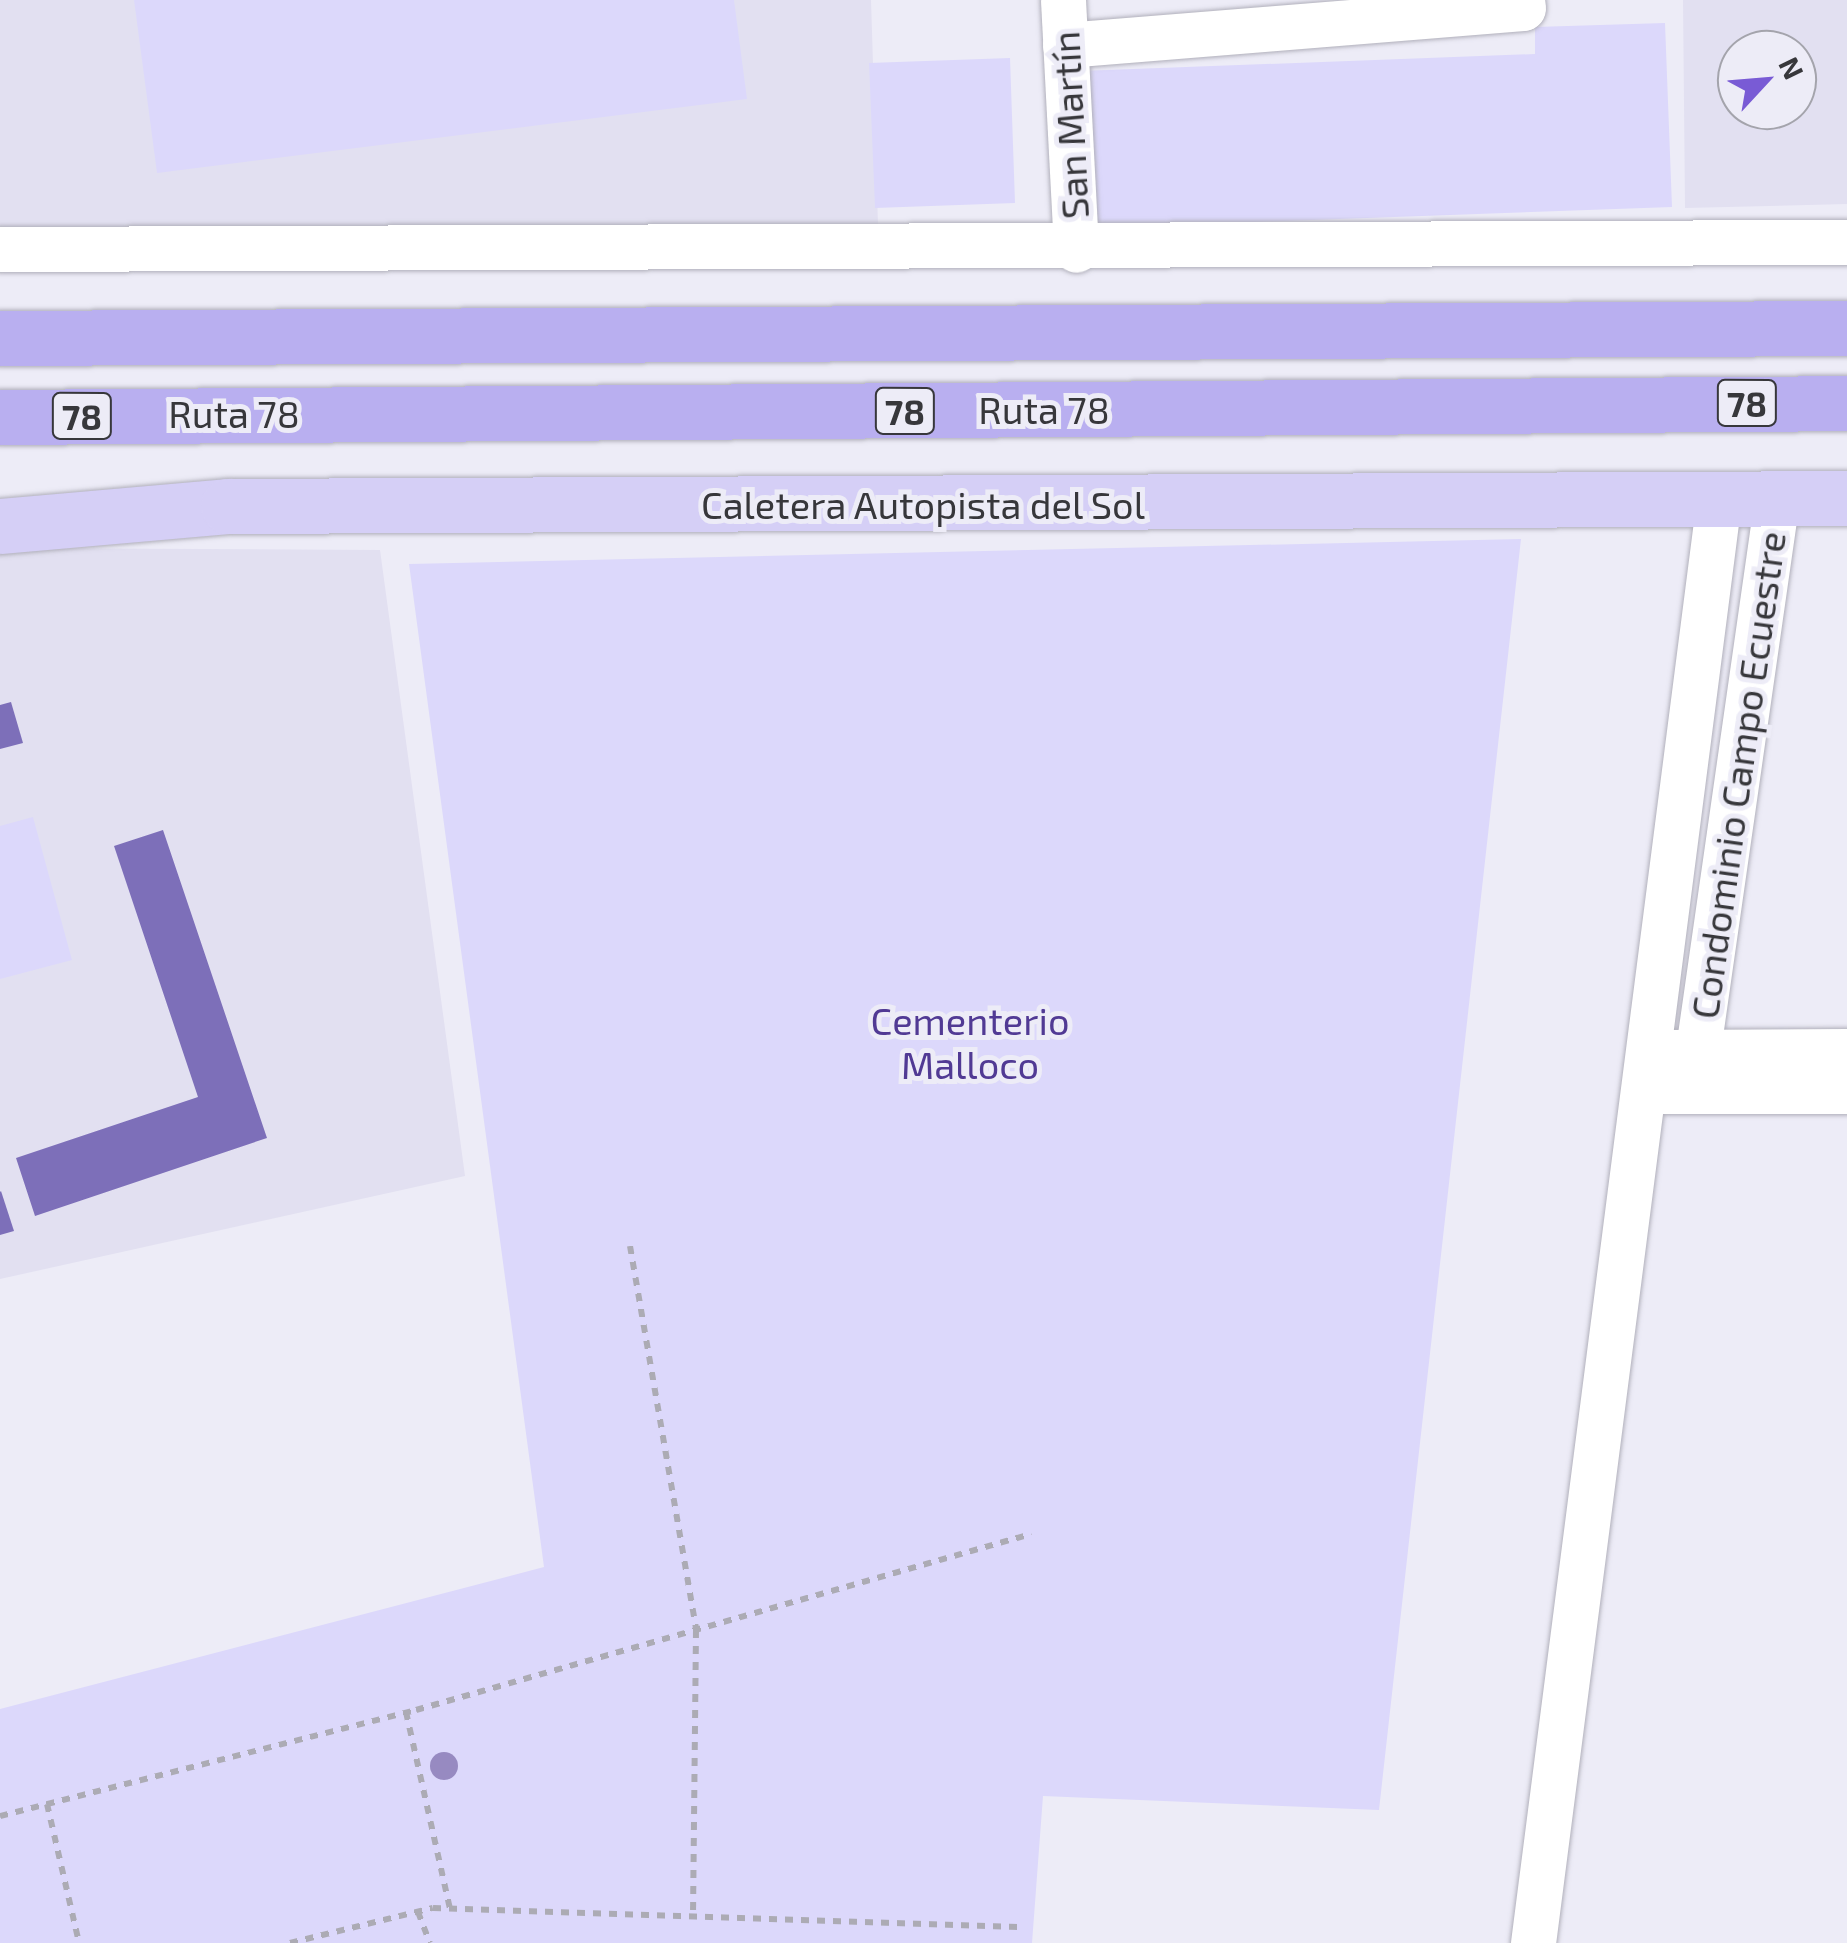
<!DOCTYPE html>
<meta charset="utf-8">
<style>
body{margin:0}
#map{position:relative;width:1847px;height:1943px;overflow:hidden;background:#edecf7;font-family:"Exo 2",sans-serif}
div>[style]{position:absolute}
.built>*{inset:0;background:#e2e0f1}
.green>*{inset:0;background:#dcd8fb}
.building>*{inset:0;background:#7d6fb9}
.path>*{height:6px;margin-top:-3px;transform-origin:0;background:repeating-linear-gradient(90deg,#acabb4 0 8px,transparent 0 16px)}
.roads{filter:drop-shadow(0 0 2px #b1b0bb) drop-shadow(0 0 2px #b1b0bb)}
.minor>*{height:45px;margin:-22.5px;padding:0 22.5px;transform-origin:22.5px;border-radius:22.5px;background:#fff}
.primary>*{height:55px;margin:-27.5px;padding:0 27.5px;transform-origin:27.5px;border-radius:27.5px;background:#d5cff6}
.motorway>*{height:55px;margin:-27.5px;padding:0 27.5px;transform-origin:27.5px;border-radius:27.5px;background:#b9aff0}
.trees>*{width:28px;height:28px;margin:-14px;border-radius:50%;background:#978ac1}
span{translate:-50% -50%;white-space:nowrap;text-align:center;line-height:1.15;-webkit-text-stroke:10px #edecf7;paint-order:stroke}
.shield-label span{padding:2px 8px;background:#edecf7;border:2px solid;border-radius:8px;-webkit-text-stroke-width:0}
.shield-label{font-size:35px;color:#37373b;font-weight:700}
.street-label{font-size:38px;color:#37373b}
.park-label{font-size:38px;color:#513a94}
.north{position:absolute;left:1717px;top:30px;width:100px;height:100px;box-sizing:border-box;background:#edecf7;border:2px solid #a4a4ac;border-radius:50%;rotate:64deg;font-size:28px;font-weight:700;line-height:40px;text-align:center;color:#37373b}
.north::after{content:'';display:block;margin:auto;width:35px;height:45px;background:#795bd5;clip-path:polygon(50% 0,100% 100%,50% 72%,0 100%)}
</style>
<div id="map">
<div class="built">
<div style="clip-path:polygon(0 0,871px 0,879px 258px,0 252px)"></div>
<div style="clip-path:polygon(evenodd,1683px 0,1847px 0,1847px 204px,1685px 208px,1683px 0,1797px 50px,1797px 110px,1737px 110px,1737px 50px,1797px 50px)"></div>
<div style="clip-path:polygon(0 548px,380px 550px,465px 1176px,0 1279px)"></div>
</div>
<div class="green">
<div style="clip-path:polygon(134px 0,734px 0,747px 99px,157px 173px)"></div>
<div style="clip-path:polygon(1665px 23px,1672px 207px,1087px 228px,1080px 71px,1535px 54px,1535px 27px)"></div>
<div style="clip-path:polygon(1010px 58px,1015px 203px,875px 208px,869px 63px)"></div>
<div style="clip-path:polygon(1521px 539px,1379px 1810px,1043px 1796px,1032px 1943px,0 1943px,0 1709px,544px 1567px,409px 564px)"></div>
<div style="clip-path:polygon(33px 817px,72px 960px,0 979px,0 826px)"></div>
</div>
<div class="building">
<div style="clip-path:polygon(11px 702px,23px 743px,0 749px,0 705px)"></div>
<div style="clip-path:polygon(163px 830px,267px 1138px,35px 1216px,16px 1158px,198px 1097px,114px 846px)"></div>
<div style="clip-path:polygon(1px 1191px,14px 1231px,0 1235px,0 1192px)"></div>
</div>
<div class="path">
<div style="left:630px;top:1246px;width:390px;rotate:80.2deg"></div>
<div style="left:696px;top:1630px;width:287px;rotate:90.6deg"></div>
<div style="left:406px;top:1712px;width:202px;rotate:77.4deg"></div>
<div style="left:47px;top:1804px;width:143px;rotate:77deg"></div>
<div style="left:0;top:1816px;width:429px;rotate:-14.3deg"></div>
<div style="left:416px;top:1710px;width:640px;rotate:-15.97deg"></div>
<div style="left:418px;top:1912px;width:33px;rotate:69deg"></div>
<div style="left:290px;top:1943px;width:147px;rotate:-13.8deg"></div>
<div style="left:433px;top:1908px;width:585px;rotate:1.86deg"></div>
</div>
<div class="roads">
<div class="minor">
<div style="left:1063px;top:0;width:250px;rotate:87deg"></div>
<div style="left:1065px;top:45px;width:459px;rotate:-4.6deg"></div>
<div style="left:1523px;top:8px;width:8px;rotate:-97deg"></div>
<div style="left:0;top:249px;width:1847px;rotate:-0.22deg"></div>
<div style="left:1669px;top:1052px;width:178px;rotate:-0.3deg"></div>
<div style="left:1661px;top:1091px;width:186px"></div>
<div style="left:1692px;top:1091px;width:599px;rotate:-81.84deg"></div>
<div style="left:1533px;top:1943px;width:1456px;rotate:-82.66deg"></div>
</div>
<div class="primary">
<div style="left:0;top:526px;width:229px;rotate:-5deg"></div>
<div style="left:228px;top:506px;width:1619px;rotate:-0.28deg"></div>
</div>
<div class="motorway">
<div style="left:0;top:338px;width:1847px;rotate:-0.31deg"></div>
<div style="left:0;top:417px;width:1847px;rotate:-0.43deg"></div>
</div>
</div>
<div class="trees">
<div style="left:444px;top:1766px"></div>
</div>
<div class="shield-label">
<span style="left:1747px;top:403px">78</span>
<span style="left:905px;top:411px">78</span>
<span style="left:82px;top:416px">78</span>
</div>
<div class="street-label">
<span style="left:1070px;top:125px;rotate:-93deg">San Martín</span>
<span style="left:1044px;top:410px">Ruta 78</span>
<span style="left:234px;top:414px">Ruta 78</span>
<span style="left:923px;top:505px">Caletera Autopista del Sol</span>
<span style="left:1738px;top:775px;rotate:-82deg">Condominio Campo Ecuestre</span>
</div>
<div class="park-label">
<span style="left:970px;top:1043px">Cementerio<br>Malloco</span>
</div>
<div class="north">N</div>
</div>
